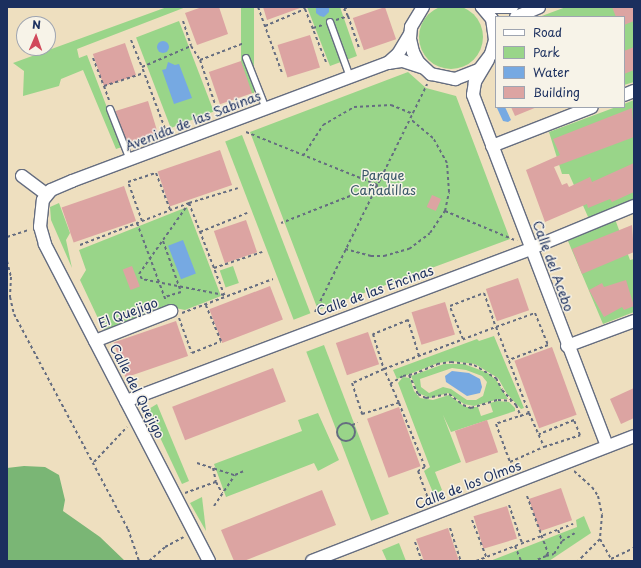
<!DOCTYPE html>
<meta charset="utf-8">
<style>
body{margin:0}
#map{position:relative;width:641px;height:568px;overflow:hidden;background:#eedfbf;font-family:"Playpen Sans",sans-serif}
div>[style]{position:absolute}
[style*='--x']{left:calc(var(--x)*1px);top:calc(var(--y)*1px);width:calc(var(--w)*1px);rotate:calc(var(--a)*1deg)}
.green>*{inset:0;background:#99d589;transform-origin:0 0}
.round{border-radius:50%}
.forest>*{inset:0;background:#7ab675}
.water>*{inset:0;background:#76a9e2;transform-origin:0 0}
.building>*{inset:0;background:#dca4a2;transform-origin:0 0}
.path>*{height:2px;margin-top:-1px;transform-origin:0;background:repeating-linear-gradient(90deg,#656d80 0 3px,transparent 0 6px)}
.path>.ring{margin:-1px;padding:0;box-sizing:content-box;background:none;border:2px solid #656d80;border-radius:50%}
.roads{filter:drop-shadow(1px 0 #656d80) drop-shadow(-1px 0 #656d80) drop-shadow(0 1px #656d80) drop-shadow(0 -1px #656d80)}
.lane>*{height:6px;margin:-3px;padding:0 3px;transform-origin:3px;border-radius:3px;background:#fff}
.street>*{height:12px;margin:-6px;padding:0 6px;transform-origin:6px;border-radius:6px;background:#fff}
span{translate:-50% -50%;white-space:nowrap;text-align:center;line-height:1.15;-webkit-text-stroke:3px #f7f3e8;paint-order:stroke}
.street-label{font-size:13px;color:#1b2f5e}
.park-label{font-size:13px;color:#3a5869}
.frame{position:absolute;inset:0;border:8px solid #1b2f5e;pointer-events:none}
.legend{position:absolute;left:495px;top:16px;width:130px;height:92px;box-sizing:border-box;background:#f7f3e8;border:1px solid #9fa5b1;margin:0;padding:5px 7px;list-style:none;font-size:12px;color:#1b2f5e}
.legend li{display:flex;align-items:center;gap:8px;height:20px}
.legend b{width:20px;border:1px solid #9fa5b1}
.north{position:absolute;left:16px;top:16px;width:40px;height:40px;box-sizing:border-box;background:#f7f3e8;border:1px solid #9fa5b1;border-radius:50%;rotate:2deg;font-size:11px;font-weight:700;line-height:16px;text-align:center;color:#1b2f5e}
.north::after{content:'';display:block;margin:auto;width:14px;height:18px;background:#d1495b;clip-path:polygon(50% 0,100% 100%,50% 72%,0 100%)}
</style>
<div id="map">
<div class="green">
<i class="round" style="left:419px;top:5px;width:64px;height:64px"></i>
<i style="clip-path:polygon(167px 7px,186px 7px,77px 49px,79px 58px,87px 55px,122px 147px,116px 149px,83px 70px,61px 79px,59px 86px,23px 96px,24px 71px,13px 63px)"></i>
<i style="left:241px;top:7px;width:13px;height:86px"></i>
<i style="clip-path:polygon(307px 7px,340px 7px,357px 56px,330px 66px)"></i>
<i style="clip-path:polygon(566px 7px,634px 7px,634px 82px,624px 85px,624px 17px,539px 17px)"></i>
<i style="left:179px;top:21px;width:97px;height:46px;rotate:69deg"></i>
<i style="clip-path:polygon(408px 72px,426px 88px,456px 96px,510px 239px,318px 310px,250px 132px)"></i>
<i style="clip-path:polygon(634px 100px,634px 201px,589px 219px,569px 174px,562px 174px,549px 132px,616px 107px,624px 107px,624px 104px)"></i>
<i style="left:242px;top:135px;width:191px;height:18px;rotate:69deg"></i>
<i style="clip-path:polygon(59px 203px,70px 233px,66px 240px,72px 268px,51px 220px,50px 207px)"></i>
<i style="clip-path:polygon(187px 207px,221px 296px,185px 310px,170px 307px,104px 331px,80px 280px,86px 270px,79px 250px)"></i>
<i style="clip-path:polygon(615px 219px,630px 260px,634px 259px,634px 312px,603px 324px,568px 241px)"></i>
<i style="left:233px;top:266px;width:18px;height:14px;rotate:71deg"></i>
<i style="clip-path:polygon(494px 336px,524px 408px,521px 409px,507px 394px,498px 378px,475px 364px,451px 361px,438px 363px,397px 379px,393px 370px,477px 339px,479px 341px)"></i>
<i style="left:324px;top:345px;width:181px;height:19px;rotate:69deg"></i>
<i style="clip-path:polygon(evenodd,444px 364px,464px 364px,488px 373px,496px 380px,508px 399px,499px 399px,474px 406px,464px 404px,448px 393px,430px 398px,418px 393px,411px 376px,444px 364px,452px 368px,466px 370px,482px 376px,487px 382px,483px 396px,476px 400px,467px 400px,451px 389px,443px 387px,429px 393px,421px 387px,420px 379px,452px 368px)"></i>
<i style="clip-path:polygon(403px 377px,410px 378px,414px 391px,420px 398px,433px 400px,449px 395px,465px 407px,478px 407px,481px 416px,493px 412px,490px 403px,497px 401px,509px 402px,515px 408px,515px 411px,451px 432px,443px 415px,461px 462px,435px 472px,442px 490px,434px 495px,424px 471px,430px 467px,398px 383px)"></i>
<i style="clip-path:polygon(157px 404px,189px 481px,182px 484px,147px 410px)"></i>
<i style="clip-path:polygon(318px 413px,339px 460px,318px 471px,314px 463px,226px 497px,214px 464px,302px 431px,298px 420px)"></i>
<i style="clip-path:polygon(202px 497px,206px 531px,190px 503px)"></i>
<i style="clip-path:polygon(584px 516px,591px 533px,549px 561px,490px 561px,577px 527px,576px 520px)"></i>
<i style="clip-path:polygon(399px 543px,406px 561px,387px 561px,382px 550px)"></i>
</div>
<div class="forest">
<i style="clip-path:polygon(24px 466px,45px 467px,59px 475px,65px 500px,63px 511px,100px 537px,125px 561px,7px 561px,7px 468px)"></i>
</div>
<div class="water">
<i style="clip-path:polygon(316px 7px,329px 7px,329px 12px,324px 17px,320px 16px,316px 13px)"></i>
<i class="round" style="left:157px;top:41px;width:12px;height:12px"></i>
<i style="clip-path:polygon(168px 62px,175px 65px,179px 64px,192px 98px,174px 104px,162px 70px,166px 69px)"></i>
<i style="clip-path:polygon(505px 107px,511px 120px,508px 122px,503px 121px,497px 108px)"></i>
<i style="left:183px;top:240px;width:36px;height:16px;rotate:69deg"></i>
<i style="clip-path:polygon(452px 371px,469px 373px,480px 379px,482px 387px,480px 393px,467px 396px,446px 382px,445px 376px)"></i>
</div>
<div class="building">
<i style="clip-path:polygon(202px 7px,219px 7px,228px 34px,197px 45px,185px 13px)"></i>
<i style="clip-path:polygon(263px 7px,300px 7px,300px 8px,267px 20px)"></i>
<i style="left:385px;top:7px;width:34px;height:34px;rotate:71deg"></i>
<i style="clip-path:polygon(612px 7px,634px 7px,634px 21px,624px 25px,624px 17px,616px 17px)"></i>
<i style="left:310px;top:35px;width:34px;height:34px;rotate:73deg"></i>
<i style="left:125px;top:43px;width:34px;height:34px;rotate:71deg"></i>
<i style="clip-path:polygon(634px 47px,634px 70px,624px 74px,624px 51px)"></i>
<i style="left:241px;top:61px;width:34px;height:34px;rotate:71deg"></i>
<i style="left:148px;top:101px;width:34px;height:34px;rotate:73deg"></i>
<i style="clip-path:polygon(511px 107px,537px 107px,515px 116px)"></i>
<i style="clip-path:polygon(632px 108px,634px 137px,554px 167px,562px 185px,567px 183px,569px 187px,590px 177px,592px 182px,634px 163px,634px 192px,612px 202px,610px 199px,588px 208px,587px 204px,545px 222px,526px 170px,560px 155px,553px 139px)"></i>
<i style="left:220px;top:150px;width:37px;height:66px;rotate:71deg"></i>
<i style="left:124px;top:186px;width:37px;height:66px;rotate:71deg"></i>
<i style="left:432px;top:195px;width:10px;height:13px;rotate:24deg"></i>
<i style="left:246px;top:220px;width:34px;height:34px;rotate:71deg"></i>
<i style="clip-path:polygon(632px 225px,634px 252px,582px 274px,572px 249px)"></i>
<i style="left:132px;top:266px;width:22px;height:10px;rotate:69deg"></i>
<i style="left:518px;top:278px;width:34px;height:34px;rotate:71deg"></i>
<i style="clip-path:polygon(626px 280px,634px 306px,624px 310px,622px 307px,604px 317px,589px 290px,602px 283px,604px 287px)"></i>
<i style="left:270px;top:286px;width:36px;height:65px;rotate:69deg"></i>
<i style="left:445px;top:302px;width:34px;height:35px;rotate:73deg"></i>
<i style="left:176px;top:321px;width:37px;height:66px;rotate:71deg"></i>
<i style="left:368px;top:332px;width:34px;height:34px;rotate:71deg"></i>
<i style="left:552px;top:347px;width:72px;height:40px;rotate:70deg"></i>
<i style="left:273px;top:368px;width:36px;height:108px;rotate:69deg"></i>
<i style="clip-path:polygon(634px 388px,634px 418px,621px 424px,610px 399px)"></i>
<i style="left:399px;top:407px;width:63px;height:34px;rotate:70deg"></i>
<i style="left:487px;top:420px;width:34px;height:34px;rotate:71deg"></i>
<i style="left:561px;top:488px;width:34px;height:34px;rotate:71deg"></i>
<i style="clip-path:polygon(322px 490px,336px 525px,244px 561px,234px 561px,221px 530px)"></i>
<i style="left:507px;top:506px;width:34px;height:35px;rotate:73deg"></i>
<i style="clip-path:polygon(448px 528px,459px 561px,424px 561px,416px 539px)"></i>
</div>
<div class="path">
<i style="--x:258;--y:7;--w:70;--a:70"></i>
<i style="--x:305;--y:9;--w:57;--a:68.4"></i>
<i style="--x:348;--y:16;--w:8;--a:-120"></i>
<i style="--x:344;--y:9;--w:4;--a:-27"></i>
<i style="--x:336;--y:20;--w:13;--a:-18"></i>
<i style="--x:348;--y:16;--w:34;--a:71"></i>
<i style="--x:183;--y:21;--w:26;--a:72"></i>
<i style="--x:265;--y:26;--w:43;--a:-23"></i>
<i style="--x:305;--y:9;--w:2;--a:-117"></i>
<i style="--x:313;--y:28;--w:10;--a:-17"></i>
<i style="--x:131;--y:40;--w:29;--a:68"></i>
<i style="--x:93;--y:58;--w:30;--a:69"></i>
<i style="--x:200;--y:60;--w:46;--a:71.2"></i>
<i style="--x:109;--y:100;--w:15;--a:-110"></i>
<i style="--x:104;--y:86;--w:42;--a:-18"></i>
<i style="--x:246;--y:132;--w:142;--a:21.9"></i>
<i style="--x:378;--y:185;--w:104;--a:158.6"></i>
<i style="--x:167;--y:134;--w:72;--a:-110.5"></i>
<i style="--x:142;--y:67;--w:53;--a:-23.2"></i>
<i style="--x:191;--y:46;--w:17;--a:57"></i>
<i style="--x:200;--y:60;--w:47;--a:-21.1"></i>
<i style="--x:303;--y:156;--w:37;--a:-57"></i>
<i style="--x:323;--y:125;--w:36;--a:-30"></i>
<i style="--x:354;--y:107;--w:37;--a:-3"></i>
<i style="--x:391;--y:105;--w:24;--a:22"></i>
<i style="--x:445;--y:211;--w:78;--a:22.6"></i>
<i style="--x:142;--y:221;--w:41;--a:-109.7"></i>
<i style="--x:128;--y:182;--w:29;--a:-18"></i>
<i style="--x:156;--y:173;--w:40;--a:69"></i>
<i style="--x:137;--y:223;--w:83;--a:69.6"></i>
<i style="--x:200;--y:232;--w:51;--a:-22"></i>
<i style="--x:7;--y:237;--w:23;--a:-18"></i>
<i style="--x:163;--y:241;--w:54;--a:70.6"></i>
<i style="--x:181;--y:292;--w:17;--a:163"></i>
<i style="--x:80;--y:245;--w:117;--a:-21.1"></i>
<i style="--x:189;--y:203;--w:101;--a:69"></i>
<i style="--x:345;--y:249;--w:27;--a:15"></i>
<i style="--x:371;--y:256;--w:13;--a:0"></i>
<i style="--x:384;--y:256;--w:26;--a:-16"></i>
<i style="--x:409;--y:249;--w:26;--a:-37"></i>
<i style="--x:430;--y:233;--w:27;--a:-56"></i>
<i style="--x:445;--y:211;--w:19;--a:-78"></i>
<i style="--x:449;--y:192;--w:29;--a:-94"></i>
<i style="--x:447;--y:163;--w:29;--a:-119"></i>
<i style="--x:433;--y:138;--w:30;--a:-140"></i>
<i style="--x:7;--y:261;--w:16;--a:76"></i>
<i style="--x:11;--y:277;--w:20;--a:93"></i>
<i style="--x:10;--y:297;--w:17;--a:77"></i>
<i style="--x:14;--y:314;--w:243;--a:62.1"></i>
<i style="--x:128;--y:529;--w:34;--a:71"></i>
<i style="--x:214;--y:268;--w:51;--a:-18.4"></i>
<i style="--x:224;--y:295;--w:84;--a:-169"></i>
<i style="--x:142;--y:279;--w:6;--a:-121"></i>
<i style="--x:139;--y:274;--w:87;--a:-54.8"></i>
<i style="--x:189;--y:203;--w:51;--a:-17"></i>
<i style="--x:315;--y:312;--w:254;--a:-63.8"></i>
<i style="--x:182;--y:313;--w:97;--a:-20.5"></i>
<i style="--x:179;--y:318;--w:37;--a:70"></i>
<i style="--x:192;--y:353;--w:31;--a:-22"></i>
<i style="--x:221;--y:341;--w:39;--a:-113"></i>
<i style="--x:463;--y:339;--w:35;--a:-112"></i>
<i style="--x:450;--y:306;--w:36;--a:-21"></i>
<i style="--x:484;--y:293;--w:36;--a:71"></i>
<i style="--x:496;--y:327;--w:41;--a:-19.7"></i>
<i style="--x:535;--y:313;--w:35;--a:68"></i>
<i style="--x:548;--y:345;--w:42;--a:159"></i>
<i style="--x:419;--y:356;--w:38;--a:-107"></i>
<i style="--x:408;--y:320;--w:38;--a:158"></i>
<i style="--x:373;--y:334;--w:37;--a:73"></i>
<i style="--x:384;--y:369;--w:35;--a:156"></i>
<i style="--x:352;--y:383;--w:33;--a:72"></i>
<i style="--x:362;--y:414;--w:39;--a:-17"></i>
<i style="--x:399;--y:403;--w:37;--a:-114"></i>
<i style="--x:384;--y:369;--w:120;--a:-20.6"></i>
<i style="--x:496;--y:327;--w:92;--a:69"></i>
<i style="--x:529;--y:413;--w:37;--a:66"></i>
<i style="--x:544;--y:447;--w:38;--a:-18"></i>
<i style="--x:580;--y:435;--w:16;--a:-112"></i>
<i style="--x:574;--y:420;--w:38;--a:158"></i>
<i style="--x:409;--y:375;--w:21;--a:65"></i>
<i style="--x:418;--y:394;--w:9;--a:27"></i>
<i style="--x:426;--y:398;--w:23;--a:-10"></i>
<i style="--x:449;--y:394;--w:18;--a:38"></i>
<i style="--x:463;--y:405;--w:9;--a:21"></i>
<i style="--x:471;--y:408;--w:28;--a:-17"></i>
<i style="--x:498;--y:400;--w:13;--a:4"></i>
<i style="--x:390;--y:384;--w:15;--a:-32"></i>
<i style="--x:403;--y:376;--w:11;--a:-10"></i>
<i style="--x:414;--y:374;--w:25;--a:-23"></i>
<i style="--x:437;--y:364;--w:14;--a:-8"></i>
<i style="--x:451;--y:362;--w:23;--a:7"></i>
<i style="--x:474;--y:365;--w:26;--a:31"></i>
<i style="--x:496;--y:378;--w:13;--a:63"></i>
<i style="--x:502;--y:390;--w:21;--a:47"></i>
<i style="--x:516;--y:405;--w:13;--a:67"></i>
<i style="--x:399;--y:403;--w:69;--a:67.9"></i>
<i style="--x:425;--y:467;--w:8;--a:150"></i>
<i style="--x:418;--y:471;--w:35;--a:70"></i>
<i style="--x:529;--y:413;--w:35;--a:162"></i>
<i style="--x:496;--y:424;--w:40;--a:69.8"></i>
<i style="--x:510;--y:462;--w:37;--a:-24"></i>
<i class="ring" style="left:337px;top:423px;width:16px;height:16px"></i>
<i style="--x:352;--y:425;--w:6;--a:-18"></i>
<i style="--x:94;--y:462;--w:48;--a:-46.7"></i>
<i style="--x:197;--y:463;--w:40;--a:18"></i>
<i style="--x:235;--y:475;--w:10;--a:-24"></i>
<i style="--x:213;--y:468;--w:14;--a:78"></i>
<i style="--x:216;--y:482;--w:13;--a:61"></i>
<i style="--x:574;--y:471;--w:24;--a:42"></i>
<i style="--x:592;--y:487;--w:11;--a:56"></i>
<i style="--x:598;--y:496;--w:19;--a:78"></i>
<i style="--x:602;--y:515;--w:24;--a:95"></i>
<i style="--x:600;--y:539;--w:31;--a:135"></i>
<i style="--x:185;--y:493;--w:33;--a:-20"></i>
<i style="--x:527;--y:496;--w:61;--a:69.8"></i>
<i style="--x:548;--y:553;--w:4;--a:124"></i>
<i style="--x:546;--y:556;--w:13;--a:157"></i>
<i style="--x:509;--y:505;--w:40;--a:71.1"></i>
<i style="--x:214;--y:506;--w:37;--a:-56"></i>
<i style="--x:472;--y:520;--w:40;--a:69"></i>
<i style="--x:450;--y:528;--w:35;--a:72"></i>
<i style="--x:558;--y:530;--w:12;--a:70"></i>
<i style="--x:600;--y:539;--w:23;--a:61"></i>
<i style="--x:611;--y:559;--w:25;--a:-26"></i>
<i style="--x:415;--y:542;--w:20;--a:70"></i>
<i style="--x:515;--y:546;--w:16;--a:68"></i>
<i style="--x:546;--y:556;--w:8;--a:-14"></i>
<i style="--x:554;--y:554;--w:15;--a:-58"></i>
<i style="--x:562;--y:541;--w:15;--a:-32"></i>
<i style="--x:149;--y:561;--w:21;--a:-41"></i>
<i style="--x:165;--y:547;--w:21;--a:-28"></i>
<i style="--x:476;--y:561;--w:104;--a:-20.9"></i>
</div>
<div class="roads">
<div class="lane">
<i style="--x:330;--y:22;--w:59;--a:70"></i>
<i style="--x:246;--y:58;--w:55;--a:68.6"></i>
<i style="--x:110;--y:109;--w:55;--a:68.6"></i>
</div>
<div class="street">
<i style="--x:423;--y:7;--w:23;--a:121"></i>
<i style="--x:411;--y:27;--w:12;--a:95"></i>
<i style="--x:410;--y:39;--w:13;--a:77"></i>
<i style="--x:413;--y:52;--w:11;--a:63"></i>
<i style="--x:418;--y:62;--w:18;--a:43"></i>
<i style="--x:431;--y:74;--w:25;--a:12"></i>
<i style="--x:455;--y:79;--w:26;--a:-21"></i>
<i style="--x:479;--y:70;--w:20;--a:-53"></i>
<i style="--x:491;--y:54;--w:15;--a:-74"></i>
<i style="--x:495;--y:40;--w:21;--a:-98"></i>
<i style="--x:492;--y:19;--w:16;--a:-130"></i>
<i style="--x:484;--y:7;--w:28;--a:0"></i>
<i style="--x:516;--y:17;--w:25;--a:-23"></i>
<i style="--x:488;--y:60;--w:26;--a:121"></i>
<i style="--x:475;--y:82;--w:13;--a:99"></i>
<i style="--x:473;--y:95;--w:376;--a:69.1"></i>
<i style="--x:388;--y:63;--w:13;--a:-42"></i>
<i style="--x:398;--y:54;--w:23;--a:-59"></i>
<i style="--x:624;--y:95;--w:11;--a:-22"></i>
<i style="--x:492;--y:146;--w:107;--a:-21.3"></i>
<i style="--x:22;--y:176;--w:30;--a:37"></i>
<i style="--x:95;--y:341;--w:82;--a:-21.5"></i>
<i style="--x:567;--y:346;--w:72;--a:-20.5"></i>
<i style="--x:126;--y:401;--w:434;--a:-20.6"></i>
<i style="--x:532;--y:248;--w:110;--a:-22.4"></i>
<i style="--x:209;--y:561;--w:357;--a:-117.4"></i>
<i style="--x:45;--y:244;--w:18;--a:-106"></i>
<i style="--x:40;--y:227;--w:27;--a:-84"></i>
<i style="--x:43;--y:200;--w:13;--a:-51"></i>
<i style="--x:51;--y:190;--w:23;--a:-23"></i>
<i style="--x:72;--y:181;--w:337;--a:-20.5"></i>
<i style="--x:388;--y:63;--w:15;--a:-8"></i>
<i style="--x:403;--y:61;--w:20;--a:18"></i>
<i style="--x:312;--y:561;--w:345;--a:-21.2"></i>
</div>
</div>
<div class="street-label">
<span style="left:193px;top:121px;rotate:-21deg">Avenida de las Sabinas</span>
<span style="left:553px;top:266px;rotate:70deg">Calle del Acebo</span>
<span style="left:375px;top:291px;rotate:-20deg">Calle de las Encinas</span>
<span style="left:128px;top:313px;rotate:-21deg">El Quejigo</span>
<span style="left:137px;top:391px;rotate:63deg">Calle del Quejigo</span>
<span style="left:468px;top:485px;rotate:-21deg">Calle de los Olmos</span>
</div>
<div class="park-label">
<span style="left:383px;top:183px">Parque<br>Cañadillas</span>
</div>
<div class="frame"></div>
<ul class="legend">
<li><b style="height:5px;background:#fff"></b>Road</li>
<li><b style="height:11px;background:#99d589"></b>Park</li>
<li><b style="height:11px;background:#76a9e2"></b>Water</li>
<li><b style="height:11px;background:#dca4a2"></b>Building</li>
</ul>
<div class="north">N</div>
</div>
